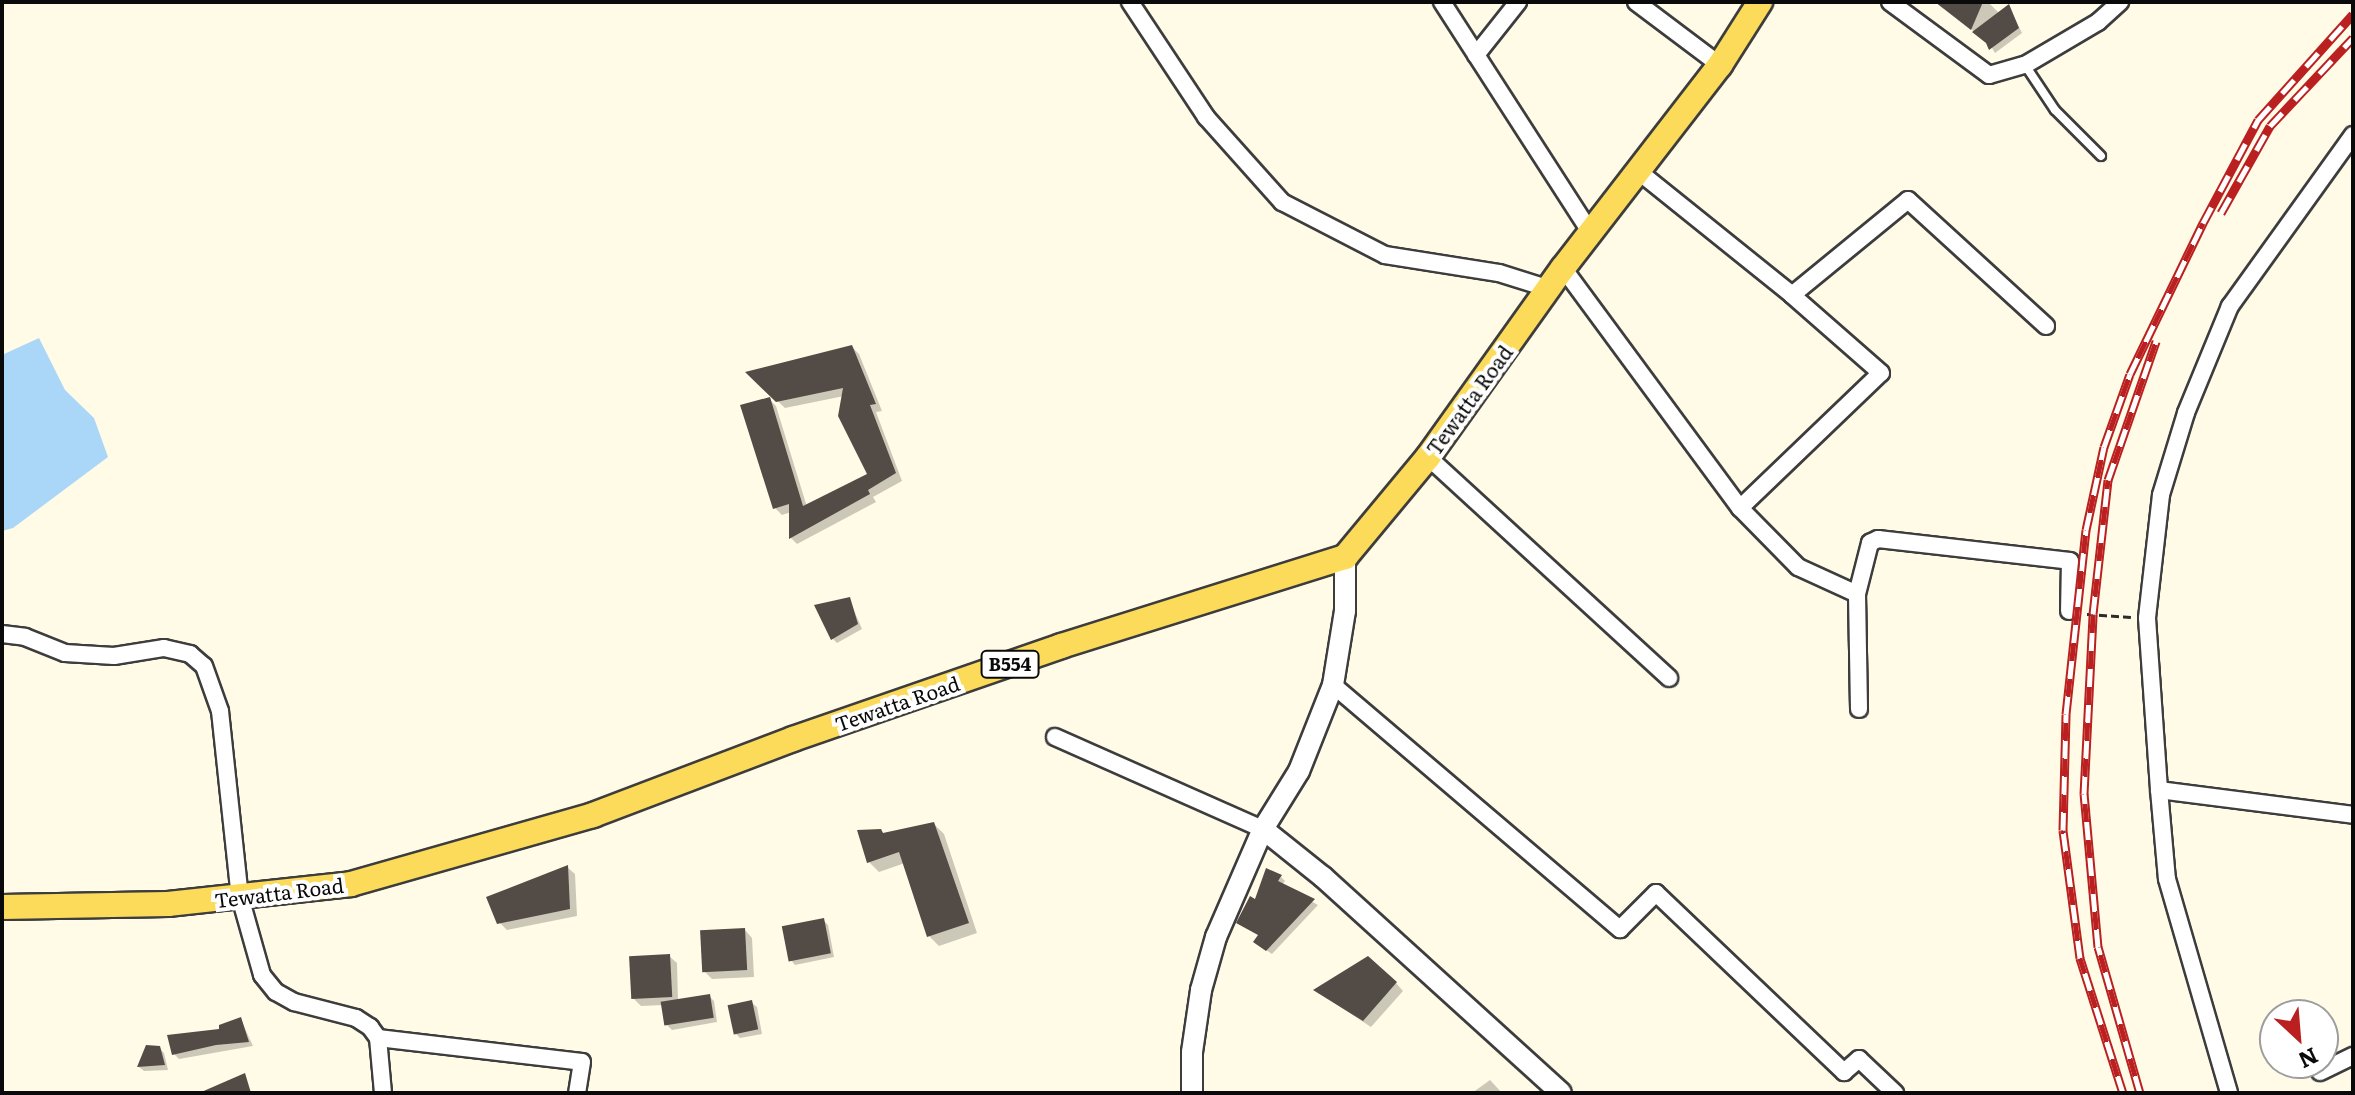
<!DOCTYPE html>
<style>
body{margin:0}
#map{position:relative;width:2355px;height:1095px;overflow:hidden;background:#fffbe7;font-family:Literata,serif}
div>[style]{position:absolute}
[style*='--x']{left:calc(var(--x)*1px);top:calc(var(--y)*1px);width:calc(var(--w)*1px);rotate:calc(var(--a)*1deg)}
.water>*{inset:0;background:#aad7f7}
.shadow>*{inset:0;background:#0003}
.building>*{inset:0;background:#524b46;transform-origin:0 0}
.path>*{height:3px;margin-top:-1.5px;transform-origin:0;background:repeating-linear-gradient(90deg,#2c2c2c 0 8px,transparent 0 12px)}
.roads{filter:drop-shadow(2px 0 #3d3d3d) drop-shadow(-2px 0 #3d3d3d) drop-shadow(0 2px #3d3d3d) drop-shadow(0 -2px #3d3d3d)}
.service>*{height:8px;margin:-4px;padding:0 4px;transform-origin:4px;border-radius:4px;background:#fff}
.minor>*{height:16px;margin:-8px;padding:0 8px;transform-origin:8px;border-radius:8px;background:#fff}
.tertiary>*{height:20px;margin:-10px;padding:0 10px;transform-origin:10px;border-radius:10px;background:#fff}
.primary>*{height:24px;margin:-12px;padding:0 12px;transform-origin:12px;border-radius:12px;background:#fcdb5a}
.rail>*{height:9px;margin-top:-4.5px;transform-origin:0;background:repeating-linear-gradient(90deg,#fff 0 18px,#bb2021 0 36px);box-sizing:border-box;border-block:2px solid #bb2021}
span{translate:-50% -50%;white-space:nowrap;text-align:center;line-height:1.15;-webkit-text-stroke:8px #fff;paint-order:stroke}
.shield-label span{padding:2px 6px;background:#fff;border:2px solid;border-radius:6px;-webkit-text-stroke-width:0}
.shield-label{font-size:18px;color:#0a0a0a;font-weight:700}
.street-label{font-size:20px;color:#0a0a0a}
.frame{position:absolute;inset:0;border:4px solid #0a0a0a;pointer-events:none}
.north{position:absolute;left:2259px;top:999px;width:80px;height:80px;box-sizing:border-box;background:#fff;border:2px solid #9d9d9d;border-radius:50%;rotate:154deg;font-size:22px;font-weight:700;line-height:32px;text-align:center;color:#0a0a0a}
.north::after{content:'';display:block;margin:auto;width:28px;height:36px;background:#bb2021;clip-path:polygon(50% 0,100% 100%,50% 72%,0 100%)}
</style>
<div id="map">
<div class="water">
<i style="clip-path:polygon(39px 338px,65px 390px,94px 418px,108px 457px,13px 528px,2px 531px,2px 355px)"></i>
</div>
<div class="shadow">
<i style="clip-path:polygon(1953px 2px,1988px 2px,2000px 14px,2009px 7px,2022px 33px,1995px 53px,1989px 43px,1949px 12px)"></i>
<i style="clip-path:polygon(852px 347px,859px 354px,882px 411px,876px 412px,902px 481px,873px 497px,876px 502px,797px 544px,791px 538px,791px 512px,782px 515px,775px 508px,769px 399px,776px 406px,807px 507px,870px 475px,844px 396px,785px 408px,748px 373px)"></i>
<i style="clip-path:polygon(849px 599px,862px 629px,837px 643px,832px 638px)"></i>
<i style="clip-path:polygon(934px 824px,944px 834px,977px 933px,939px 946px,929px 936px,905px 863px,879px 872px,869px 862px,884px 834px)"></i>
<i style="clip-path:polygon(567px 867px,575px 874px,577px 916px,507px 930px,499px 922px)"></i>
<i style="clip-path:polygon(1281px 877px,1285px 881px,1282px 885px,1318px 905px,1272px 954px,1260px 946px,1260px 936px,1239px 923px)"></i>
<i style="clip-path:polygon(823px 920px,828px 925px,834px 957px,795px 965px,791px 960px)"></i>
<i style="clip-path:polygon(745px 930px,752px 938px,754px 977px,712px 979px,704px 971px)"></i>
<i style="clip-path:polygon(669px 956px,677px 963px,678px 1001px,709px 996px,714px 1001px,717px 1022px,672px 1030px,667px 1025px,664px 1005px,641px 1006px,633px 998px)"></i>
<i style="clip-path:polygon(1396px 983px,1403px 991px,1371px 1027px,1316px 991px)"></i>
<i style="clip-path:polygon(752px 1003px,757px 1007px,762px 1034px,740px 1038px,735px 1033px)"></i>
<i style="clip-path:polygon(241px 1020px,253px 1046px,179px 1059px,174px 1054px)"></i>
<i style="clip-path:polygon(147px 1047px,159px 1048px,164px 1053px,168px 1070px,144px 1071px,139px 1067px)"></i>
<i style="clip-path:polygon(1490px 1080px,1502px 1093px,1472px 1093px)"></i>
</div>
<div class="building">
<i style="clip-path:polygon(1935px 2px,1983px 2px,1971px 30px)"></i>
<i style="clip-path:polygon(2009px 4px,2019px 28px,1989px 50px,1986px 43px,1972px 32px)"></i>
<i style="clip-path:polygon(852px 345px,876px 404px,870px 405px,896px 473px,868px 490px,870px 494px,789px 539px,789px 504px,773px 509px,740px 405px,770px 397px,803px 506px,867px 474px,838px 416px,843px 388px,776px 402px,745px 372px)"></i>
<i style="clip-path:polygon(850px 597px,858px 624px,831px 640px,814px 605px)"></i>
<i style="clip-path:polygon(934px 822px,969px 923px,927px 937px,899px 852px,867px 863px,857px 830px,881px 829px,883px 833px)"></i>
<i style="clip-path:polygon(568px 865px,570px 909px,497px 924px,486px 897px)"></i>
<i style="clip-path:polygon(1266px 868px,1282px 875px,1278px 881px,1315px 899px,1266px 951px,1253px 942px,1258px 935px,1236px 923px,1250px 896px,1255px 899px)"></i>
<i style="left:824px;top:918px;width:36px;height:43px;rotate:79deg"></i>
<i style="left:745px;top:928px;width:42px;height:45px;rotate:87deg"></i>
<i style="left:670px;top:954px;width:43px;height:41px;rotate:87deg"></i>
<i style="clip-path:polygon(1368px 956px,1397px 982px,1363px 1021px,1313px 990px)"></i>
<i style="left:710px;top:994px;width:24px;height:50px;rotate:81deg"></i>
<i style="left:752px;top:1000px;width:30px;height:25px;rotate:78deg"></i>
<i style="clip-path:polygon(241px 1017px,249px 1042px,216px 1045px,172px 1055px,167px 1035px,219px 1029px,219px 1025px)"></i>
<i style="clip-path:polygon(146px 1045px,160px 1046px,165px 1065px,137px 1067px)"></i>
<i style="clip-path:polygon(245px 1073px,251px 1093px,199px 1093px)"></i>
</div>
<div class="path">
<i style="--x:2087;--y:614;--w:44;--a:3.9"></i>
</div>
<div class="roads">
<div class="service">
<i style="--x:2025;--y:65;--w:54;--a:56.3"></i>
<i style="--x:2055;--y:110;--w:65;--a:45"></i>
</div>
<div class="minor">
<i style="--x:1130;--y:2;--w:138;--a:56.5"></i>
<i style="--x:1206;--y:117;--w:114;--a:48.2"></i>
<i style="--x:1282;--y:202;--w:116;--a:27.2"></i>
<i style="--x:1385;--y:255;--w:115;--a:9"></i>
<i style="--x:1499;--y:273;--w:53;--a:17.4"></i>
<i style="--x:1442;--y:2;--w:274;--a:57.2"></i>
<i style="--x:1636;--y:2;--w:105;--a:36.9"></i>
<i style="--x:1890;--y:2;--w:123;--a:36.4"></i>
<i style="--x:1989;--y:75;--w:37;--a:-16"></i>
<i style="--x:2025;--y:65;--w:85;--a:-30.5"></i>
<i style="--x:2098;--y:22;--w:30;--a:-42"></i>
<i style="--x:1476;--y:55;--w:68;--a:-51.6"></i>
<i style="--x:2353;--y:135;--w:211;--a:125.7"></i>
<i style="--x:2230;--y:306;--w:116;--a:112.4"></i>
<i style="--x:2186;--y:413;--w:86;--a:107"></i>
<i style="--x:2161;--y:495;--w:124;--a:96.5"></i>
<i style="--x:2147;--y:618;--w:172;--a:86"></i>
<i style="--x:2159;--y:790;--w:196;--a:7.3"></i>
<i style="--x:1638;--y:171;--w:198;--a:38.8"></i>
<i style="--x:1792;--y:295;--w:150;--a:-39.3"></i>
<i style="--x:1908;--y:200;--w:187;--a:42.4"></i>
<i style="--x:1563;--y:268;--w:298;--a:53.6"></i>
<i style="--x:1740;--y:508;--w:83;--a:45.5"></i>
<i style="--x:1798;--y:567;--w:65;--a:24.6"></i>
<i style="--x:1857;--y:594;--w:53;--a:-75.7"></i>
<i style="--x:1870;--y:543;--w:9;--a:-27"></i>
<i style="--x:1878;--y:539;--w:193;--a:6.5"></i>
<i style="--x:2070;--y:561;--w:50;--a:91.1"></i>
<i style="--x:1428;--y:457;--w:327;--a:42.5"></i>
<i style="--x:1740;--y:508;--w:195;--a:-43.8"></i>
<i style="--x:1881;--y:373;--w:118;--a:-138.8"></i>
<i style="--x:1857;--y:594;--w:115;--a:89"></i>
<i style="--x:2;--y:634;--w:23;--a:7"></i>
<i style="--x:25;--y:637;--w:43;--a:21.8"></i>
<i style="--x:65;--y:653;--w:49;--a:3.5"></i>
<i style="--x:114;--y:656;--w:51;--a:-9.1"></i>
<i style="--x:164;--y:648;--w:27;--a:13"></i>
<i style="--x:190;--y:654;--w:18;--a:41"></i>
<i style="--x:204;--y:666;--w:48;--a:70.4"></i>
<i style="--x:220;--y:711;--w:187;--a:83.9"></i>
<i style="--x:240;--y:897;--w:81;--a:74.2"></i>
<i style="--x:262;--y:975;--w:22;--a:51"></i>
<i style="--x:276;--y:992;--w:21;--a:29"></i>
<i style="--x:294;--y:1002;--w:64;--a:14.5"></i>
<i style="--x:356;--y:1018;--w:17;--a:33"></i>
<i style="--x:370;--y:1027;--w:14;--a:54"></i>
<i style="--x:378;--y:1038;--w:205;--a:6.7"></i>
<i style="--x:582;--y:1062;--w:31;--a:99"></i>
<i style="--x:1333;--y:685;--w:377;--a:40.4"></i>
<i style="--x:1620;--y:929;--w:51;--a:-45"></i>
<i style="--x:1656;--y:893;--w:260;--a:43.6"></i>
<i style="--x:1844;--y:1072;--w:20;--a:-41"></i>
<i style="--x:1859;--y:1059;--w:50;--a:43.4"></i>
<i style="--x:1055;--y:737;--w:227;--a:23.9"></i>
<i style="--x:2159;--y:790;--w:89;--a:84.9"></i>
<i style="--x:2167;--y:879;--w:223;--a:73.8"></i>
<i style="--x:378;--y:1038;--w:55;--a:84.8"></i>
<i style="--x:2320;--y:1072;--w:37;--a:-26"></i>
</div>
<div class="tertiary">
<i style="--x:1263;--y:829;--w:77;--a:38.7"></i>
<i style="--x:1323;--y:877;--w:321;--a:42.2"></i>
<i style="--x:1192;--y:1093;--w:41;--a:-90"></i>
<i style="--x:1192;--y:1052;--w:63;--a:-81.7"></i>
<i style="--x:1201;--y:990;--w:55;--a:-74.2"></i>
<i style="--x:1216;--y:937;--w:118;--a:-66.5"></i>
<i style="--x:1263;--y:829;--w:68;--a:-58.2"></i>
<i style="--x:1299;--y:771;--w:92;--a:-68.4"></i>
<i style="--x:1333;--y:685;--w:75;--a:-80.8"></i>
<i style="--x:1345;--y:611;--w:54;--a:-90"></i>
</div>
<div class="primary">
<i style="--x:2;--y:907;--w:166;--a:-1"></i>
<i style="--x:168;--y:904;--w:184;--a:-6.2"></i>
<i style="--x:351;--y:884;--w:252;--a:-15.9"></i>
<i style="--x:593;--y:815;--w:214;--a:-20.8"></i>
<i style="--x:793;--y:739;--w:284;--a:-19.1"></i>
<i style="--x:1061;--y:646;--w:298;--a:-17.4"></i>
<i style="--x:1345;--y:557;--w:130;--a:-50.3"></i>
<i style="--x:1428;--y:457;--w:232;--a:-54.5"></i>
<i style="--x:1563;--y:268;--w:257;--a:-52.3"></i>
<i style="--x:1720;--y:65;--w:75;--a:-57.6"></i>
</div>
</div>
<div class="rail">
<i style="--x:2221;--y:213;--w:100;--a:-60.6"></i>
<i style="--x:2270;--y:126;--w:121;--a:-46.7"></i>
<i style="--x:2123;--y:1093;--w:142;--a:-107.7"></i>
<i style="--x:2080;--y:958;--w:129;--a:-97.6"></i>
<i style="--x:2063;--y:830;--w:116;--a:-88.5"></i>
<i style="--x:2066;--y:714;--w:185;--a:-83.8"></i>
<i style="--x:2086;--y:530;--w:85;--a:-77.8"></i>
<i style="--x:2104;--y:447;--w:77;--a:-70.4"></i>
<i style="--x:2130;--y:374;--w:168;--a:-64.2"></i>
<i style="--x:2203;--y:223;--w:117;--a:-61.9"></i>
<i style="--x:2258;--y:120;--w:142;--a:-48.1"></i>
<i style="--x:2140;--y:1093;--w:152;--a:-106"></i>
<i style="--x:2098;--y:947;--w:154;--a:-95.2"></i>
<i style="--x:2084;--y:794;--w:180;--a:-87.1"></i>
<i style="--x:2093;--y:614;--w:135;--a:-83.6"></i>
<i style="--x:2108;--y:480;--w:147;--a:-70.9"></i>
</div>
<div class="shield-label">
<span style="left:1010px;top:664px">B554</span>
</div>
<div class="street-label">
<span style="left:1469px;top:400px;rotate:-54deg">Tewatta Road</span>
<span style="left:897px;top:703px;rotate:-19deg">Tewatta Road</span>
<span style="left:279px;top:892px;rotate:-7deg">Tewatta Road</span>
</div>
<div class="frame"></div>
<div class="north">N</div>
</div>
